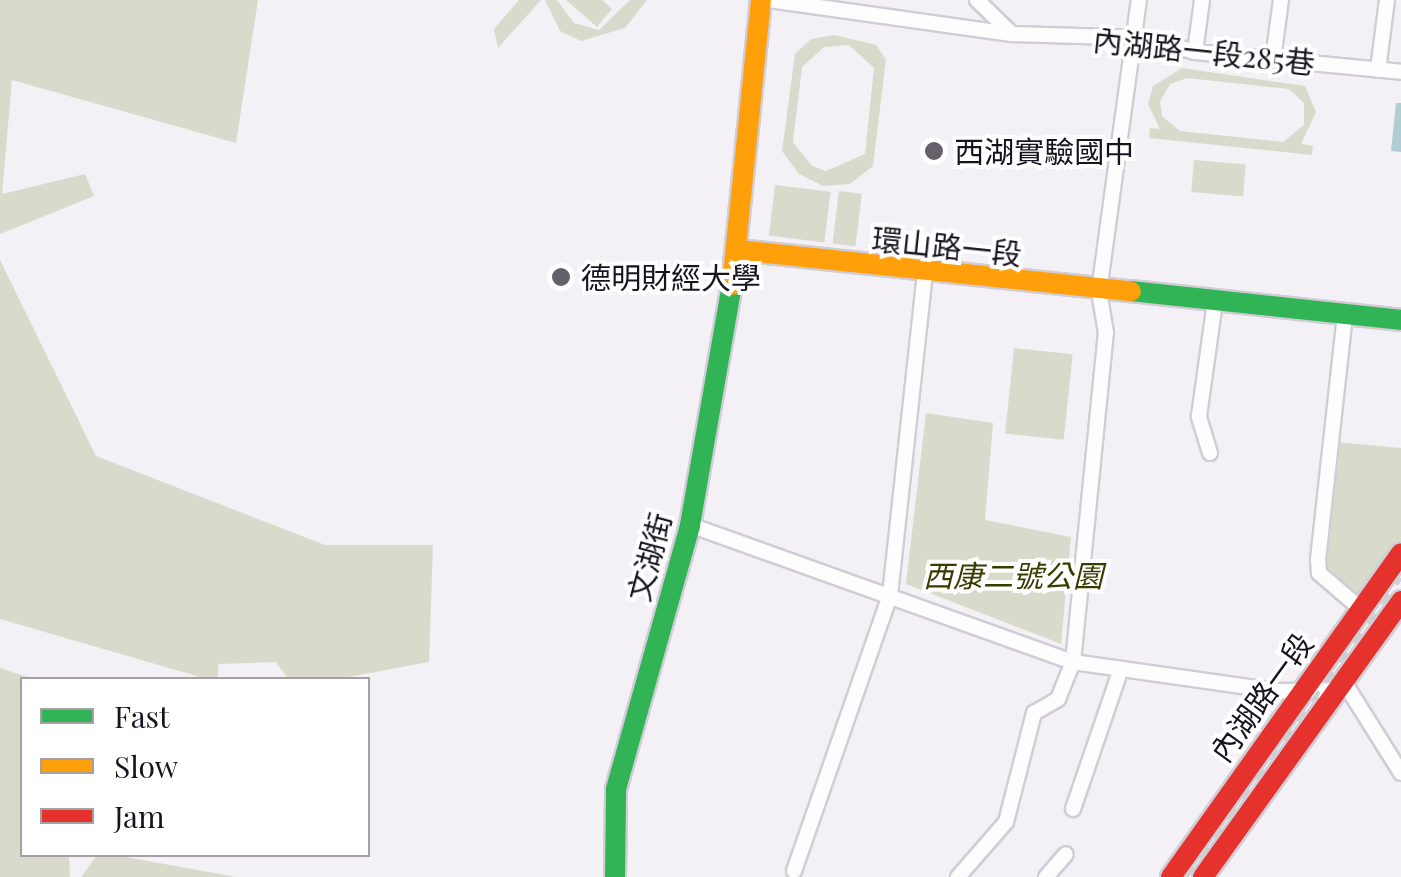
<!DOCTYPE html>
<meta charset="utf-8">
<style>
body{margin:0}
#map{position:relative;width:1401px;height:877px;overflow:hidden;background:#f3f0f6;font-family:"Playfair Display","Noto Sans TC",serif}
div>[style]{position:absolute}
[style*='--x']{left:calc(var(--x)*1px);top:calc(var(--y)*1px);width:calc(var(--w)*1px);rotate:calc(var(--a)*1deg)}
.green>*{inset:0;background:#dadacc;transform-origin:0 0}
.water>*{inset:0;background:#b0ccd5}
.roads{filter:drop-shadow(2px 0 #d1cdd6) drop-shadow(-2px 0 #d1cdd6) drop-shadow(0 2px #d1cdd6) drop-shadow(0 -2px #d1cdd6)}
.street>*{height:14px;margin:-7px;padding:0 7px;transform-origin:7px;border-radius:7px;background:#fdfdfe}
.fast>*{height:20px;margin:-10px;padding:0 10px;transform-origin:10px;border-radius:10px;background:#30b455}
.slow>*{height:20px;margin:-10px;padding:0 10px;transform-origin:10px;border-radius:10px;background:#ff9f0a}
.jam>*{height:20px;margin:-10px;padding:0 10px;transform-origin:10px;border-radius:10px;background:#e5322d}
.rail>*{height:4px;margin-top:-2px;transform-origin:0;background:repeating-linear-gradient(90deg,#cfced1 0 12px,transparent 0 24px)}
.dots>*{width:28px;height:28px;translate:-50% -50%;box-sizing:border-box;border:5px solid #fff;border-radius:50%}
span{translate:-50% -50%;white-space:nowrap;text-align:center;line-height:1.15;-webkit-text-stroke:8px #fff;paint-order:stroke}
.street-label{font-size:30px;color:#18131e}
.poi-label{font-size:30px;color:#18131e}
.left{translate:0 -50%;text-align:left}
.park-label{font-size:30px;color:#393b00;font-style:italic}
.legend{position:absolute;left:20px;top:677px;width:350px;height:180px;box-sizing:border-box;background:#fff;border:2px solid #a3a1a5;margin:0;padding:12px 18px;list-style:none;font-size:30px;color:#18131e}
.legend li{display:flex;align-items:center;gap:20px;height:50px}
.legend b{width:50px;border:2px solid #a3a1a5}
</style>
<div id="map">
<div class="green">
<i style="clip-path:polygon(0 0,258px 0,236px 143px,12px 80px,2px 194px,85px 174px,94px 196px,0 234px)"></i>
<i style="clip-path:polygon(519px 0,541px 0,498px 48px,494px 29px)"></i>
<i style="clip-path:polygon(545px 0,557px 0,574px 23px,599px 30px,630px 0,647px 0,625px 28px,581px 41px,560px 31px)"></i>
<i style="clip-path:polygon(566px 0,602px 0,612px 9px,597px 27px)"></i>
<i style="clip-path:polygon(evenodd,834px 35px,876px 45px,886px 59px,873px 166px,850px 184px,823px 186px,799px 174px,782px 151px,795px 54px,811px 39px,834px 35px,849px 45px,874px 68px,865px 154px,826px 171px,812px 166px,793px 142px,802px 67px,824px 47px,849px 45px)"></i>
<i style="clip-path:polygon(evenodd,1182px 68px,1305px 86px,1316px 112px,1301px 144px,1313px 146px,1312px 155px,1149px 138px,1150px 128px,1160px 129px,1148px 104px,1153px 86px,1182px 68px,1187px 78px,1289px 89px,1304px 103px,1304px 125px,1283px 142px,1180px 131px,1162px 116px,1160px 102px,1170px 84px,1187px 78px)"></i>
<i style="left:1194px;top:160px;width:52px;height:32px;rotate:5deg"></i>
<i style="left:775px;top:185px;width:56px;height:51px;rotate:7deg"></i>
<i style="left:839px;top:191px;width:23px;height:53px;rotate:7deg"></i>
<i style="clip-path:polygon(0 260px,96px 456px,325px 545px,433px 545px,429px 662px,332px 680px,288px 679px,276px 662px,218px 664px,218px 679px,207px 679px,0 619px)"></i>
<i style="left:1014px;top:348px;width:59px;height:86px;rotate:6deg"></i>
<i style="clip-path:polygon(926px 413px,993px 423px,985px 520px,1071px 537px,1061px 644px,906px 584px)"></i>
<i style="clip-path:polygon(1336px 442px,1401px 448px,1401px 544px,1356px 609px,1320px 579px)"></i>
<i style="clip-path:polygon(0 668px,34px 679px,22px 680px,22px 854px,69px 855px,70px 877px,0 877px)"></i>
<i style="clip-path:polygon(98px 854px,115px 855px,236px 877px,81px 877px)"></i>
</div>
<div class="water">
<i style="clip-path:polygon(1396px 103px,1401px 103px,1401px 152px,1391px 151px)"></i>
</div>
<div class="roads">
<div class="street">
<i style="--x:769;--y:0;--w:245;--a:8"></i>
<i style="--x:1012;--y:34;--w:135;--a:1.7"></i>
<i style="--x:1147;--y:38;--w:50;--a:16.3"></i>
<i style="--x:1195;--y:52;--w:207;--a:5.5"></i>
<i style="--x:977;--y:0;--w:49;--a:44.2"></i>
<i style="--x:1195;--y:52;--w:52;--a:-82.3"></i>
<i style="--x:1273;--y:59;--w:60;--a:-82.3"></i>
<i style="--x:1378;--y:70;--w:71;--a:-82.7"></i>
<i style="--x:1345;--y:315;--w:245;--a:96.3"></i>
<i style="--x:1318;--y:559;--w:14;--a:86"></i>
<i style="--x:1319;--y:573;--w:57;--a:40.7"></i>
<i style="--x:1210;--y:453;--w:39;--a:-107"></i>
<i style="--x:1199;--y:416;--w:115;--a:-82"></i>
<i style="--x:690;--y:525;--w:407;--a:19.7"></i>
<i style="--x:1073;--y:662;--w:206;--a:8.1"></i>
<i style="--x:1277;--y:691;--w:72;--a:-0.8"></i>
<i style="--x:1349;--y:690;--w:98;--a:57.9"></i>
<i style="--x:1073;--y:809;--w:148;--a:-71.1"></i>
<i style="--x:794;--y:871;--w:292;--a:-70.8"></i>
<i style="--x:890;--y:595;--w:323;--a:-83.8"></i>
<i style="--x:958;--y:877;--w:73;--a:-48.9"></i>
<i style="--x:1006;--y:822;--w:113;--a:-75.6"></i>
<i style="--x:1034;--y:713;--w:28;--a:-30"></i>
<i style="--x:1058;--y:699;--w:40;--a:-68"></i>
<i style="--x:1073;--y:662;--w:331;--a:-84.3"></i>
<i style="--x:1106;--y:333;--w:43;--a:-99.5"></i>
<i style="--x:1099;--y:291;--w:294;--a:-82.2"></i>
<i style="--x:1046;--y:877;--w:30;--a:-49"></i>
</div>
<div class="fast">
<i style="--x:1131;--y:291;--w:272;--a:6.1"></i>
<i style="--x:615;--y:877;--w:88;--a:-89.3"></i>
<i style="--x:616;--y:789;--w:274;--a:-74.3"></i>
<i style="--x:690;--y:525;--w:244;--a:-80.1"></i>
</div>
<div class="slow">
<i style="--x:738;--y:250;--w:395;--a:6"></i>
<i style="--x:732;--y:285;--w:286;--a:-84.2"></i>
</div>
<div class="jam">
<i style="--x:1171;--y:877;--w:397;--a:-54.6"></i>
<i style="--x:1203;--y:877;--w:340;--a:-54.3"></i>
</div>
</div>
<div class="rail">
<i style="--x:1186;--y:877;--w:368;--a:-54.3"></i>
</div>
<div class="dots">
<i style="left:934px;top:151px;background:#65606a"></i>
<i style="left:561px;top:277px;background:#65606a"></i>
</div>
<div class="street-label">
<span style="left:1204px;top:51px;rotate:6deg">內湖路一段285巷</span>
<span style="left:947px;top:246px;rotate:6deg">環山路一段</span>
<span style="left:649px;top:557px;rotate:-75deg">文湖街</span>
<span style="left:1261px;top:697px;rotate:-54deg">內湖路一段</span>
</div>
<div class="poi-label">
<span class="left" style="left:954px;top:151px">西湖實驗國中</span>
<span class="left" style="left:581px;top:277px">德明財經大學</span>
</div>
<div class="park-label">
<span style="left:1013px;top:575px">西康二號公園</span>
</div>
<ul class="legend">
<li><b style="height:12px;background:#30b455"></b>Fast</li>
<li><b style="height:12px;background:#ff9f0a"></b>Slow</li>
<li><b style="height:12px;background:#e5322d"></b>Jam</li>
</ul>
</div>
